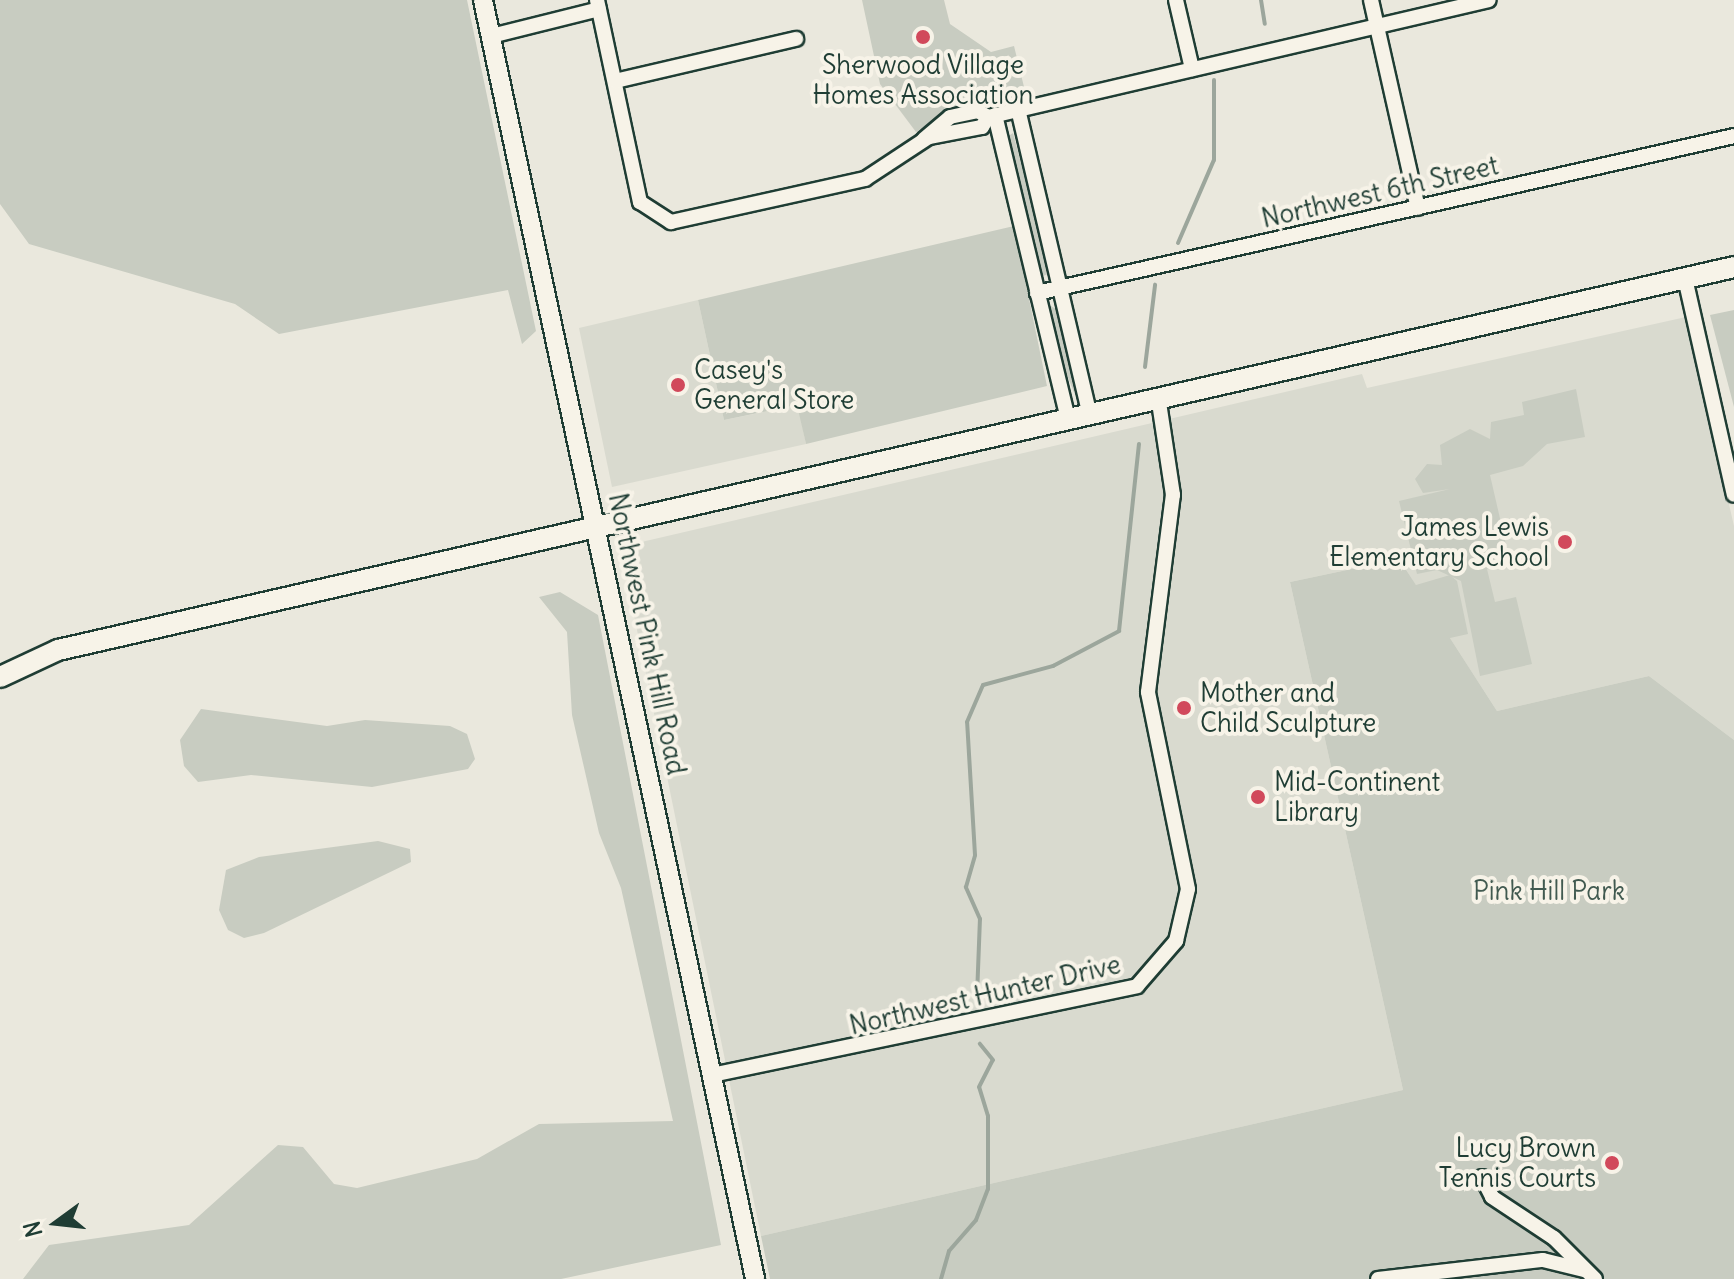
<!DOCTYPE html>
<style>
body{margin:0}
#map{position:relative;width:1734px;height:1279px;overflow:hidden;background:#eae8dd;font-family:Delius,sans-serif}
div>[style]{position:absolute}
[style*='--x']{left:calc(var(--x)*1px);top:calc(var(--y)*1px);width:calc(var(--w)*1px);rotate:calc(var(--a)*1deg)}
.built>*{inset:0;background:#d9dacf}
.green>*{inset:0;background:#c8ccc1}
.stream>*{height:4px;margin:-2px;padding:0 2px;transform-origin:2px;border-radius:2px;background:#9ca69c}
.roads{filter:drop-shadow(2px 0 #1f3d34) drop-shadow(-2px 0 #1f3d34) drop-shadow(0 2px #1f3d34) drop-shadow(0 -2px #1f3d34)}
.minor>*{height:14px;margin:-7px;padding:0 7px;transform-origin:7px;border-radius:7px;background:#f7f3e8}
.secondary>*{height:18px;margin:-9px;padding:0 9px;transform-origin:9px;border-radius:9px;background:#f7f3e8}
.primary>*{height:20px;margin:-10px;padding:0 10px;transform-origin:10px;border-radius:10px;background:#f7f3e8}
.dots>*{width:22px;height:22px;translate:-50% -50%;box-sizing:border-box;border:4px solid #f7f3e8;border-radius:50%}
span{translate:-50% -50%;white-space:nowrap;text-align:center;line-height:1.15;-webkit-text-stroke:8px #f7f3e8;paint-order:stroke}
.poi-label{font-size:26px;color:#1f3d34}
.left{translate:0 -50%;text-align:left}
.right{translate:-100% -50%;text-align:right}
.street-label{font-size:26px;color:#1f3d34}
.park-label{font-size:26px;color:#415a50}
.north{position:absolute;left:16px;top:1183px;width:80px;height:80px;-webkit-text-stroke:6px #f7f3e8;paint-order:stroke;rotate:255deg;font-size:22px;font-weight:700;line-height:32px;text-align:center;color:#1f3d34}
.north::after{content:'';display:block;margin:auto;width:28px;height:36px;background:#1f3d34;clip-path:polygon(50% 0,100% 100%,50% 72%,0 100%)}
</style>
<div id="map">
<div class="built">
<i style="clip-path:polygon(698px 300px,724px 420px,798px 405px,806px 444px,612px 487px,579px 328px)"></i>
<i style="clip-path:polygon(1686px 317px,1734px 526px,1734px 740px,1649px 676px,1497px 711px,1399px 559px,1290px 582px,1403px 1090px,761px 1236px,620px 547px,1362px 374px,1367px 388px)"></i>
</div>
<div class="green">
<i style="clip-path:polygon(0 0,467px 0,536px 331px,522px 344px,508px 290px,279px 334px,235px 304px,29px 244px,0 204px)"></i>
<i style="clip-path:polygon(862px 0,944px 0,950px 24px,991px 52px,1014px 46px,1026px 95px,943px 114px,916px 132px,880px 84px)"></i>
<i style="clip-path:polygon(1013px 133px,1050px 273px,1041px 277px,1007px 137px)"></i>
<i style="clip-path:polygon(1014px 226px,1047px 386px,806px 444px,797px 405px,724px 420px,698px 300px)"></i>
<i style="clip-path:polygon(1051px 306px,1059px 311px,1075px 395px,1055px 345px)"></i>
<i style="clip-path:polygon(1734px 310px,1734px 407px,1710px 315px)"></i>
<i style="clip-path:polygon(1576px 389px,1585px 437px,1547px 444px,1523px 466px,1490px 475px,1510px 562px,1487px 569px,1495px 602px,1516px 597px,1532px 664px,1480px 676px,1461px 581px,1437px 570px,1417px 574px,1399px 501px,1450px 489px,1423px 493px,1415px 479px,1427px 464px,1442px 465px,1440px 445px,1470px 429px,1490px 439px,1491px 422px,1524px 415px,1522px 402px)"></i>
<i style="clip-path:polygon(1399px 559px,1416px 585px,1450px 575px,1457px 581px,1468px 634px,1450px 638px,1497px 711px,1649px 676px,1734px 740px,1734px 1279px,770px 1279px,761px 1236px,1403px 1090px,1290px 582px)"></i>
<i style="clip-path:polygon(560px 592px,598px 615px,721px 1245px,561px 1279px,23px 1279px,49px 1245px,189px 1225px,278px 1145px,303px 1147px,334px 1184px,357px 1188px,477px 1159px,539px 1124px,673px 1121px,621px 888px,599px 833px,572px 715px,567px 632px,539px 597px)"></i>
<i style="clip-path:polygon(201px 709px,327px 726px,365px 720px,450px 726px,467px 734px,475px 759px,468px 769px,372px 787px,251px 775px,198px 782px,184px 766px,180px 740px)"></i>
<i style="clip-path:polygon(378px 841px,410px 849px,411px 862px,264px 933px,244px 938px,228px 930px,219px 910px,226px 870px,259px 857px)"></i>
</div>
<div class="stream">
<i style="--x:1261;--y:0;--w:24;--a:81"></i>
<i style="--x:1178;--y:243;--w:90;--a:-66.6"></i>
<i style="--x:1214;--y:160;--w:80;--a:-90"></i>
<i style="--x:1145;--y:367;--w:83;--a:-83"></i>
<i style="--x:977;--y:996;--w:77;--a:-87.8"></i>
<i style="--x:980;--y:919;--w:35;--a:-114"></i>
<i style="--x:966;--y:887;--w:33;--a:-74"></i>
<i style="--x:975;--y:855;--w:133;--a:-93.4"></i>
<i style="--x:967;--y:722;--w:40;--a:-66.6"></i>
<i style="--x:983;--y:685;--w:73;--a:-15.2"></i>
<i style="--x:1053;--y:666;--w:75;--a:-27.9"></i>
<i style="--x:1119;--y:631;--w:188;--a:-83.9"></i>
<i style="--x:941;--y:1279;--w:29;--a:-74"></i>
<i style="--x:949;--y:1251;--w:41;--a:-48.9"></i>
<i style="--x:976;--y:1220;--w:33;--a:-69"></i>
<i style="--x:988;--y:1189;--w:73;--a:-90"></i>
<i style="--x:988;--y:1116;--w:30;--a:-107"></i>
<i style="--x:979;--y:1087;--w:30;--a:-63"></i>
<i style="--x:993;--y:1060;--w:21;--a:-129"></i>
</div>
<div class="roads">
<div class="minor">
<i style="--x:597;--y:0;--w:207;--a:78"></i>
<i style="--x:640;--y:202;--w:37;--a:33"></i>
<i style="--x:671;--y:222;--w:199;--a:-12.5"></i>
<i style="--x:865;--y:179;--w:77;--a:-33.3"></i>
<i style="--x:929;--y:137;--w:54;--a:-10.7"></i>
<i style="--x:982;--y:127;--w:12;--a:-59"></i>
<i style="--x:988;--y:117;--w:514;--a:-13.14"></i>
<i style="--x:1176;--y:0;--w:71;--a:76.9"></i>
<i style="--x:1371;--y:0;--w:213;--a:77.3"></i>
<i style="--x:491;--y:36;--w:111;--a:-14"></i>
<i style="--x:615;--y:81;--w:186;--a:-13.1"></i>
<i style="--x:1018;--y:109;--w:311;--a:76.8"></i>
<i style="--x:995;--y:115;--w:309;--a:76.5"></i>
<i style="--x:924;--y:139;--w:34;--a:-40"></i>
<i style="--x:950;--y:117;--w:29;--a:-12"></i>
<i style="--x:978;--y:111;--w:12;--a:31"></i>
<i style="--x:1685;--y:278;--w:222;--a:77.3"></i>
<i style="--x:1037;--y:293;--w:714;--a:-12.69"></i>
<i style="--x:712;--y:1075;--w:434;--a:-11.8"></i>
<i style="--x:1137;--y:986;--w:60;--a:-49.1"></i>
<i style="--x:1176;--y:941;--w:53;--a:-77"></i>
<i style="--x:1188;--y:889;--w:201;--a:-101.5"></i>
<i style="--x:1148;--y:692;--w:199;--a:-82.8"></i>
<i style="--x:1173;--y:495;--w:100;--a:-98.6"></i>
<i style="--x:1482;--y:1177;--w:22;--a:63"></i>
<i style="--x:1492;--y:1197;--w:74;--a:33.5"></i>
<i style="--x:1554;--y:1238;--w:58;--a:45"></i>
<i style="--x:1378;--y:1279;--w:166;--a:-6.6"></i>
<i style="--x:1543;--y:1260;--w:42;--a:13.7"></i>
</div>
<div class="secondary">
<i style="--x:483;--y:0;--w:1308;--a:77.99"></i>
</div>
<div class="primary">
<i style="--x:0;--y:677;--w:64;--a:-25"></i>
<i style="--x:58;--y:650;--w:1719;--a:-12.87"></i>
</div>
</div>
<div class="dots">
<i style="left:923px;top:37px;background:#d1495b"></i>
<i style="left:678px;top:385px;background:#d1495b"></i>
<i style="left:1565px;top:542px;background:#d1495b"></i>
<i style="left:1184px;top:708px;background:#d1495b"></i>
<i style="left:1258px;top:797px;background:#d1495b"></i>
<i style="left:1612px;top:1163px;background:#d1495b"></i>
</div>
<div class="poi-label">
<span style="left:923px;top:80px">Sherwood Village<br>Homes Association</span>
<span class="left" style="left:694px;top:385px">Casey's<br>General Store</span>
<span class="right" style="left:1549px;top:542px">James Lewis<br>Elementary School</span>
<span class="left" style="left:1200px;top:708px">Mother and<br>Child Sculpture</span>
<span class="left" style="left:1274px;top:797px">Mid-Continent<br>Library</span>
<span class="right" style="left:1596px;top:1163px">Lucy Brown<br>Tennis Courts</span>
</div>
<div class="street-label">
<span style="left:1380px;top:192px;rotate:-13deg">Northwest 6th Street</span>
<span style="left:647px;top:634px;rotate:78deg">Northwest Pink Hill Road</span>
<span style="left:985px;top:995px;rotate:-13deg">Northwest Hunter Drive</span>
</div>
<div class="park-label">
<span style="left:1549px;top:891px">Pink Hill Park</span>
</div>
<div class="north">N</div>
</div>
